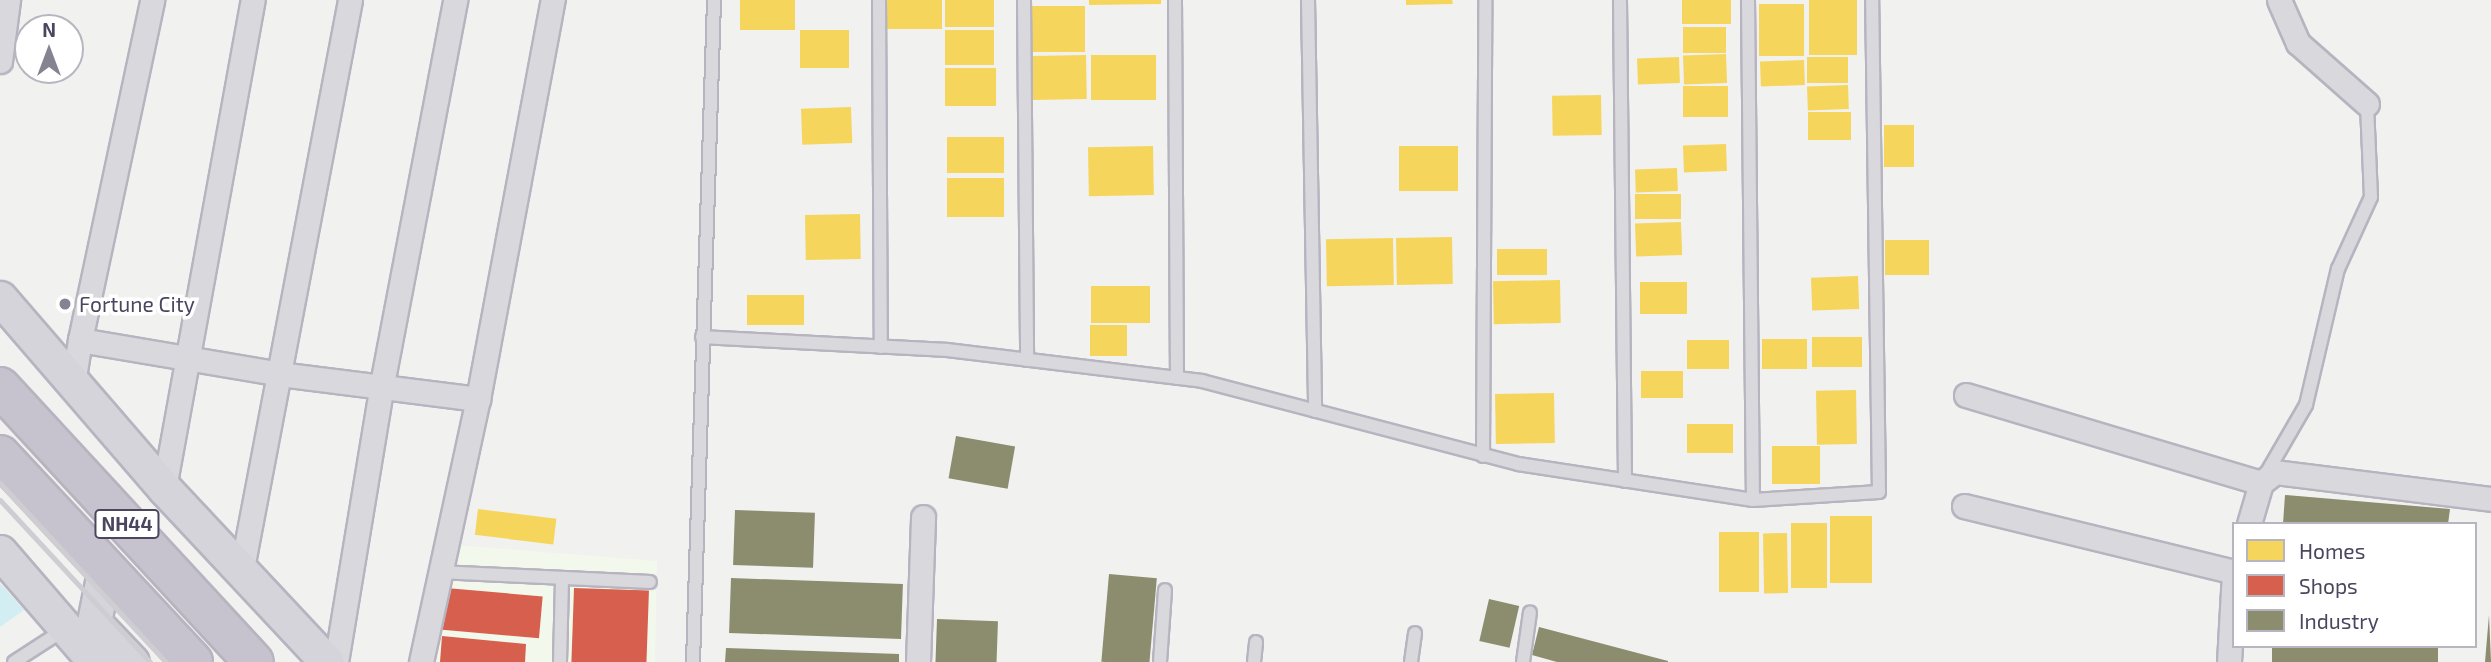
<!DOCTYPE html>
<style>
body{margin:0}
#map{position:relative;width:2491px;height:662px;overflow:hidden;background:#f1f1f0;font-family:"Exo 2",sans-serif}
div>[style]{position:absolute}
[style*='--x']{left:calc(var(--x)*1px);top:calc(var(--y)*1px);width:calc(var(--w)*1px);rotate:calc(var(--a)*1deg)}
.commercial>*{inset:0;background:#f3f8ec}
.green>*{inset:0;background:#d3eef2}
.homes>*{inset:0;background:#f6d55c;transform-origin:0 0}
.shops>*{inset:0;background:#d6604d;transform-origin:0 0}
.industry>*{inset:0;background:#8c8c6e;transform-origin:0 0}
.roads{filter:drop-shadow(2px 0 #b7b4c0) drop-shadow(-2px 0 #b7b4c0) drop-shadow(0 2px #b7b4c0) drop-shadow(0 -2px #b7b4c0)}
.lane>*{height:12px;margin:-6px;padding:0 6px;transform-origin:6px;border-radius:6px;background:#d8d8dd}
.street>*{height:23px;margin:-11.5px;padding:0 11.5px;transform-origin:11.5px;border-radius:11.5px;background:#d8d8dd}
.secondary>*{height:33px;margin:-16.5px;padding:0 16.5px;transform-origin:16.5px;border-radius:16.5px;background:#d6d4db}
.highway>*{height:38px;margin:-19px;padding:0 19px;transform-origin:19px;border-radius:19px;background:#c6c3ce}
.rail>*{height:5px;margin:-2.5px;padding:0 2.5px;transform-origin:2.5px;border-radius:2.5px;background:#cecdd1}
.dots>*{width:19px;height:19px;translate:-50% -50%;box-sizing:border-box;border:4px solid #fff;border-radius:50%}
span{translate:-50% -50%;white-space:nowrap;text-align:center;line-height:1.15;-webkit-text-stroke:7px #fff;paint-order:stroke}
.shield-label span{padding:2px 5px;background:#fff;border:2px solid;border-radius:5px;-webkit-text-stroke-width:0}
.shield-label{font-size:19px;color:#4b465e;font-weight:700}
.poi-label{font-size:21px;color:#4b465e}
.left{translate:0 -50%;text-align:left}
.legend{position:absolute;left:2232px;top:522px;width:245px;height:126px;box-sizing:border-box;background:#fff;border:2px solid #b7b5bf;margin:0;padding:9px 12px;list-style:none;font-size:21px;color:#4b465e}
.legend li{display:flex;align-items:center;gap:14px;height:35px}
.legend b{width:35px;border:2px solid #b7b5bf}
.north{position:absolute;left:14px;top:14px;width:70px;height:70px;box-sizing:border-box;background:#fff;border:2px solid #b7b5bf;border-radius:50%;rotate:0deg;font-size:19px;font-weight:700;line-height:28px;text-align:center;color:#4b465e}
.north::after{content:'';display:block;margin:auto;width:24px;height:32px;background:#858291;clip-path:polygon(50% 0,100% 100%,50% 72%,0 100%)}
</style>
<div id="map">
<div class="commercial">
<i style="clip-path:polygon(453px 545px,657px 561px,655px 662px,435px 662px)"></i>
</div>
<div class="green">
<i style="clip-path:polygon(0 583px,24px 610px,0 627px)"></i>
</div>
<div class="homes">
<i style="left:740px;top:0;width:55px;height:30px"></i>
<i style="left:887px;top:0;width:55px;height:29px"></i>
<i style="left:945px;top:0;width:49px;height:27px"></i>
<i style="clip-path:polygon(1089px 0,1161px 0,1161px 4px,1089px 5px)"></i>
<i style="clip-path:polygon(1406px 0,1452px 0,1453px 4px,1406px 5px)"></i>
<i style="left:1682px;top:0;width:49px;height:24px"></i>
<i style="left:1809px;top:0;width:48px;height:55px"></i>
<i style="left:1759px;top:4px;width:45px;height:52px"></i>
<i style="left:1032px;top:6px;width:53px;height:46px"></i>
<i style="left:1683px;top:27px;width:43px;height:26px"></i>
<i style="left:800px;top:30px;width:49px;height:38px"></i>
<i style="left:945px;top:30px;width:49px;height:35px"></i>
<i style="left:1726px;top:54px;width:29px;height:43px;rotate:88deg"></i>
<i style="left:1086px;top:55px;width:44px;height:54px;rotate:89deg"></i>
<i style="left:1156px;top:55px;width:45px;height:65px;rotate:90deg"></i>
<i style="left:1679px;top:57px;width:26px;height:42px;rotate:88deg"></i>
<i style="left:1848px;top:57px;width:26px;height:41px;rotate:90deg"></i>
<i style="left:1804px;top:60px;width:25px;height:44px;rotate:88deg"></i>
<i style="left:945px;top:68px;width:51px;height:38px"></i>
<i style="left:1848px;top:85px;width:24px;height:41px;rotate:88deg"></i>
<i style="left:1683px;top:86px;width:45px;height:31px"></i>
<i style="left:1601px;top:95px;width:40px;height:49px;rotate:89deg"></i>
<i style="left:851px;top:107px;width:36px;height:50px;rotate:88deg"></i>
<i style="left:1808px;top:112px;width:43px;height:28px"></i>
<i style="left:1884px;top:125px;width:30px;height:42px"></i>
<i style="left:1004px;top:137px;width:36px;height:57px;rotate:90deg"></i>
<i style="left:1726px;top:144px;width:27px;height:43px;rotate:88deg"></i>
<i style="left:1153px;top:146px;width:49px;height:65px;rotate:89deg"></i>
<i style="left:1458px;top:146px;width:45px;height:59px;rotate:90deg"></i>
<i style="left:1677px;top:168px;width:23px;height:42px;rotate:88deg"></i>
<i style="left:1004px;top:178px;width:39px;height:57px;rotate:90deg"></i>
<i style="left:1681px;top:194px;width:25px;height:46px;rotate:90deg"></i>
<i style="left:860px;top:214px;width:45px;height:55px;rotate:89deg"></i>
<i style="left:1681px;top:222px;width:33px;height:46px;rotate:88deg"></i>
<i style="left:1452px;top:237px;width:47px;height:56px;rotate:89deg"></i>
<i style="left:1393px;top:238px;width:47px;height:67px;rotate:89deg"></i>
<i style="left:1929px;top:240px;width:35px;height:44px;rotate:90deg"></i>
<i style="left:1547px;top:249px;width:26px;height:50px;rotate:90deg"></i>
<i style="left:1858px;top:276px;width:33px;height:47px;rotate:88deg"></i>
<i style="left:1560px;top:280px;width:43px;height:67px;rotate:89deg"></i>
<i style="left:1687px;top:282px;width:32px;height:47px;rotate:90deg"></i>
<i style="left:1150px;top:286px;width:37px;height:59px;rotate:90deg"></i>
<i style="left:804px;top:295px;width:30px;height:57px;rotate:90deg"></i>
<i style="left:1127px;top:325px;width:31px;height:37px;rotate:90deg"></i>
<i style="left:1862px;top:337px;width:30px;height:50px;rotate:90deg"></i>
<i style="left:1762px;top:339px;width:45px;height:30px"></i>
<i style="left:1687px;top:340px;width:42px;height:29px"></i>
<i style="left:1683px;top:371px;width:27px;height:42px;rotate:90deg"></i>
<i style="left:1856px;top:390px;width:54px;height:40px;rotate:89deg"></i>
<i style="left:1554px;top:393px;width:50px;height:59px;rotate:89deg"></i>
<i style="left:1733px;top:424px;width:29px;height:46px;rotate:90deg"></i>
<i style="left:1772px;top:446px;width:48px;height:38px"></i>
<i style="left:478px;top:509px;width:79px;height:26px;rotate:7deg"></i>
<i style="left:1830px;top:516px;width:42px;height:67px"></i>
<i style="left:1791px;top:523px;width:36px;height:65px"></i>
<i style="left:1719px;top:532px;width:40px;height:60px"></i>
<i style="left:1787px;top:533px;width:60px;height:24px;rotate:89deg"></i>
</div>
<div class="shops">
<i style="left:446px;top:588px;width:97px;height:42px;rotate:5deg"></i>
<i style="left:574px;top:588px;width:75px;height:74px;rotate:2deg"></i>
<i style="clip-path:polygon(442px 636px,526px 644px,525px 662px,440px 662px)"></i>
</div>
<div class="industry">
<i style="left:956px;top:436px;width:60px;height:43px;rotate:10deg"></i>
<i style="clip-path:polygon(2285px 495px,2450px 509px,2448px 524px,2283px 524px)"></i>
<i style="left:735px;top:510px;width:80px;height:55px;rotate:2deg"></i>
<i style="left:1109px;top:574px;width:48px;height:88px;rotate:5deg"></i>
<i style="left:731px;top:578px;width:172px;height:55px;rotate:2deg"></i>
<i style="left:1489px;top:599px;width:31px;height:43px;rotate:13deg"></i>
<i style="clip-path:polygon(2489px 615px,2491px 662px,2485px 662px)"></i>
<i style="left:937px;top:619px;width:61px;height:43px;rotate:2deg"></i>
<i style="clip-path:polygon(1539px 627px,1668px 661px,1668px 662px,1557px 662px,1532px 655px)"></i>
<i style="left:2272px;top:646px;width:166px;height:16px"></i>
<i style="clip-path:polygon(726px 648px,899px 654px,899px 662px,725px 662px)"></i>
</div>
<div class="roads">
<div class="lane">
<i style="--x:879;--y:0;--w:347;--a:89.7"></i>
<i style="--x:1024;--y:0;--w:360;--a:89.5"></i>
<i style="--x:1175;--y:0;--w:378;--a:89.7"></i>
<i style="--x:1308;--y:0;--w:411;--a:89"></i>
<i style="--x:1620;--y:0;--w:481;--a:89.4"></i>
<i style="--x:1748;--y:0;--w:500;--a:89.43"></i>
<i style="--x:702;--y:337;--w:245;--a:3"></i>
<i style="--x:947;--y:350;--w:257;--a:6.9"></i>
<i style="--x:1202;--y:381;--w:327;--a:14.7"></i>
<i style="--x:1518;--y:464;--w:238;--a:8.7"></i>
<i style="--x:1753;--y:500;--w:126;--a:-3.6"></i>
<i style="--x:1879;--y:492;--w:492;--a:-90.8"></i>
<i style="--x:1483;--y:456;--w:456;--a:-89.7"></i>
<i style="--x:2266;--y:474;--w:80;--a:-59.9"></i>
<i style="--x:2306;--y:405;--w:140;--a:-76.8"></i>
<i style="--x:2338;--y:269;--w:79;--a:-65.4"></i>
<i style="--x:2371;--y:197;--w:93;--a:-92.5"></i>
<i style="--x:439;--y:572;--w:211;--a:2.7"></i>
<i style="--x:14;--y:662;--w:61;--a:-32.9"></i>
<i style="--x:560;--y:662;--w:81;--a:-88.6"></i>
<i style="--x:693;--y:662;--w:662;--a:-88.18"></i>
<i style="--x:1160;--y:662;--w:72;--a:-86"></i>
<i style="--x:1254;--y:662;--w:20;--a:-84"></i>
<i style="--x:1411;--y:662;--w:29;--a:-82"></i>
<i style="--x:1523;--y:662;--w:50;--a:-82"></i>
</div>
<div class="street">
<i style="--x:2279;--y:0;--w:47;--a:66.2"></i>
<i style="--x:2298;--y:43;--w:92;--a:41.5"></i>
<i style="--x:0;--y:61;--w:62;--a:-82.5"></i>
<i style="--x:80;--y:340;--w:348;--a:-78"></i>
<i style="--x:73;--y:384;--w:45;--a:-81"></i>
<i style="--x:80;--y:340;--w:203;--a:9.6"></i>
<i style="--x:280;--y:374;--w:200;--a:7.2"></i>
<i style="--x:1966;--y:395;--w:308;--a:16.6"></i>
<i style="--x:164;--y:488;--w:496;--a:-79.7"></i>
<i style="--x:1964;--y:506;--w:278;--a:13.7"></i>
<i style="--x:2249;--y:524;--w:43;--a:-73.7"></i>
<i style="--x:2261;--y:483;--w:18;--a:-38"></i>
<i style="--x:2275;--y:472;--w:218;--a:7.1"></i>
<i style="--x:242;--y:568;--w:578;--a:-79.23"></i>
<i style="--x:336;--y:662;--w:282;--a:-80.6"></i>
<i style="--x:382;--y:384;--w:391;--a:-79.2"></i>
<i style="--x:421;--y:662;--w:269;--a:-77.8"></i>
<i style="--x:478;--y:399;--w:406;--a:-79.4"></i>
<i style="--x:918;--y:662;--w:145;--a:-88"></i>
<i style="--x:2229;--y:662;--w:89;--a:-86.8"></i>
</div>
<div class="secondary">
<i style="--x:0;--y:298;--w:251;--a:49.2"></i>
<i style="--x:164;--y:488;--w:238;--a:46.9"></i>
<i style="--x:0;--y:552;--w:145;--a:49.2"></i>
<i style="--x:105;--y:567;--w:56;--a:101.3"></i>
<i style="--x:94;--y:622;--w:55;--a:46.5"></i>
</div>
<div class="highway">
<i style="--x:0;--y:387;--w:374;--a:47.3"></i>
<i style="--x:0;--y:455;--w:283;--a:47"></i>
</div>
</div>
<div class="rail">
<i style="--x:0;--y:483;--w:244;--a:47.2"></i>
<i style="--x:0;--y:500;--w:221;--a:47.2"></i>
</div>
<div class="dots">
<i style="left:65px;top:304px;background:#858291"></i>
</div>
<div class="shield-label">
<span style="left:127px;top:524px">NH44</span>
</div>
<div class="poi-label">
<span class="left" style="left:79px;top:304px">Fortune City</span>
</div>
<ul class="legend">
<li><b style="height:19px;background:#f6d55c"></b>Homes</li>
<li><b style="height:19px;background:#d6604d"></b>Shops</li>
<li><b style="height:19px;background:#8c8c6e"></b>Industry</li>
</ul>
<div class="north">N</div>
</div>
